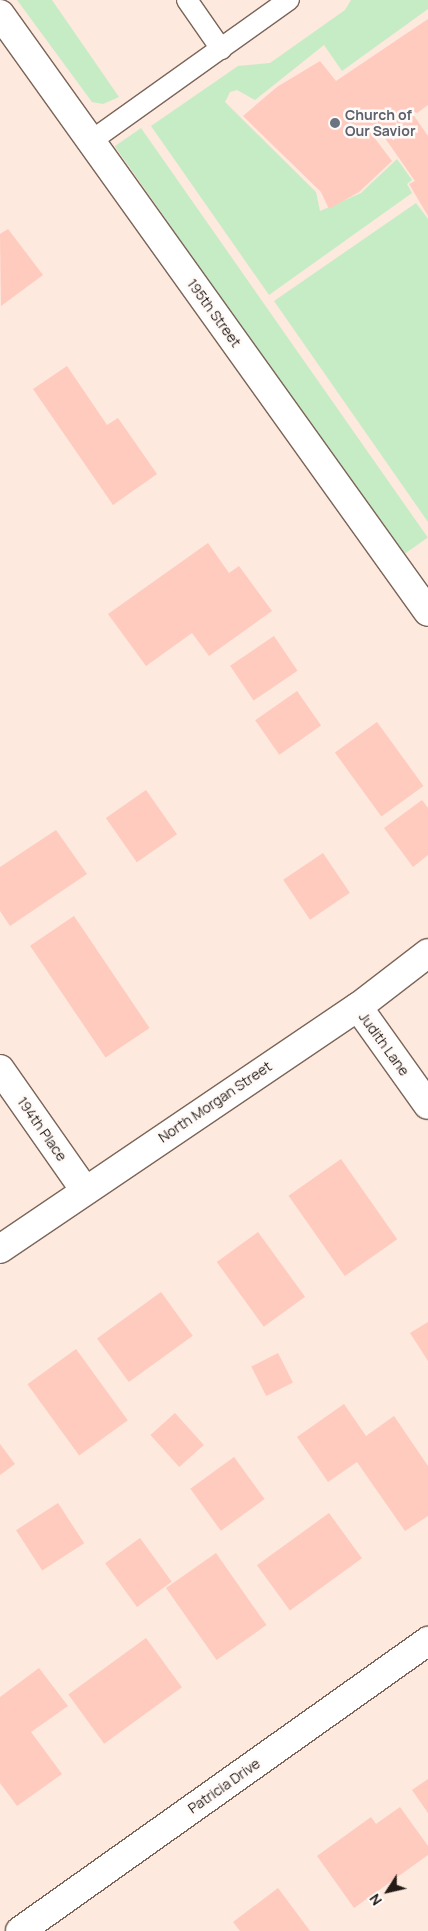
<!DOCTYPE html>
<style>
body{margin:0}
#map{position:relative;width:428px;height:1931px;overflow:hidden;background:#fde9dd;font-family:Manrope,sans-serif}
div>[style]{position:absolute}
[style*='--x']{left:calc(var(--x)*1px);top:calc(var(--y)*1px);width:calc(var(--w)*1px);rotate:calc(var(--a)*1deg)}
.green>*{inset:0;background:#c6ecc6;transform-origin:0 0}
.building>*{inset:0;background:#fecbbe;transform-origin:0 0}
.roads{filter:drop-shadow(1px 0 #7b6558) drop-shadow(-1px 0 #7b6558) drop-shadow(0 1px #7b6558) drop-shadow(0 -1px #7b6558)}
.lane>*{height:20px;margin:-10px;padding:0 10px;transform-origin:10px;border-radius:10px;background:#fff}
.street>*{height:28px;margin:-14px;padding:0 14px;transform-origin:14px;border-radius:14px;background:#fff}
.dots>*{width:14px;height:14px;translate:-50% -50%;box-sizing:border-box;border:2px solid #fffaf7;border-radius:50%}
span{translate:-50% -50%;white-space:nowrap;text-align:center;line-height:1.15;-webkit-text-stroke:5px #fffaf7;paint-order:stroke}
.worship-label{font-size:14px;color:#5b616d;font-weight:700}
.left{translate:0 -50%;text-align:left}
.street-label{font-size:14px;color:#241b16}
.north{position:absolute;left:363px;top:1866px;width:50px;height:50px;-webkit-text-stroke:4px #fffaf7;paint-order:stroke;rotate:235deg;font-size:14px;font-weight:700;line-height:20px;text-align:center;color:#241b16}
.north::after{content:'';display:block;margin:auto;width:18px;height:22px;background:#241b16;clip-path:polygon(50% 0,100% 100%,50% 72%,0 100%)}
</style>
<div id="map">
<div class="green">
<i style="clip-path:polygon(17px 0,52px 0,119px 97px,103px 104px,92px 102px)"></i>
<i style="clip-path:polygon(351px 0,428px 0,428px 9px,342px 71px,324px 45px,255px 100px,237px 90px,230px 92px,225px 102px,316px 192px,320px 211px,361px 193px,397px 159px,412px 180px,407px 184px,412px 193px,269px 295px,151px 126px,238px 66px,270px 63px,345px 10px)"></i>
<i style="left:141px;top:128px;width:500px;height:32px;rotate:55deg"></i>
<i style="clip-path:polygon(416px 203px,428px 219px,428px 522px,274px 301px)"></i>
</div>
<div class="building">
<i style="clip-path:polygon(428px 19px,428px 105px,417px 113px,410px 110px,428px 136px,428px 216px,409px 184px,415px 181px,380px 131px,373px 136px,392px 161px,359px 192px,329px 209px,321px 192px,243px 116px,277px 87px,320px 61px,336px 81px)"></i>
<i style="clip-path:polygon(8px 229px,43px 275px,1px 306px,0 234px)"></i>
<i style="clip-path:polygon(67px 366px,107px 425px,118px 418px,157px 474px,113px 505px,33px 389px)"></i>
<i style="clip-path:polygon(208px 543px,229px 573px,239px 566px,272px 611px,209px 656px,192px 633px,146px 666px,108px 614px)"></i>
<i style="left:274px;top:636px;width:42px;height:53px;rotate:56deg"></i>
<i style="left:297px;top:691px;width:42px;height:51px;rotate:55deg"></i>
<i style="left:377px;top:722px;width:79px;height:52px;rotate:54deg"></i>
<i style="left:146px;top:790px;width:54px;height:49px;rotate:55deg"></i>
<i style="clip-path:polygon(422px 800px,428px 808px,428px 855px,413px 867px,384px 828px)"></i>
<i style="clip-path:polygon(56px 830px,87px 874px,10px 926px,0 911px,0 867px)"></i>
<i style="left:323px;top:853px;width:48px;height:48px;rotate:56deg"></i>
<i style="left:74px;top:916px;width:135px;height:53px;rotate:56deg"></i>
<i style="left:341px;top:1159px;width:98px;height:64px;rotate:55deg"></i>
<i style="left:258px;top:1232px;width:80px;height:51px;rotate:54deg"></i>
<i style="left:161px;top:1292px;width:54px;height:79px;rotate:54deg"></i>
<i style="clip-path:polygon(428px 1322px,428px 1361px,410px 1333px)"></i>
<i style="left:76px;top:1349px;width:88px;height:60px;rotate:54deg"></i>
<i style="left:278px;top:1353px;width:33px;height:30px;rotate:63deg"></i>
<i style="clip-path:polygon(344px 1404px,366px 1436px,394px 1416px,428px 1466px,428px 1516px,405px 1531px,357px 1462px,328px 1482px,297px 1437px)"></i>
<i style="left:175px;top:1413px;width:43px;height:33px;rotate:48deg"></i>
<i style="clip-path:polygon(0 1444px,15px 1464px,0 1475px)"></i>
<i style="left:234px;top:1457px;width:52px;height:54px;rotate:54deg"></i>
<i style="left:58px;top:1503px;width:48px;height:50px;rotate:57deg"></i>
<i style="left:329px;top:1513px;width:56px;height:89px;rotate:54deg"></i>
<i style="left:140px;top:1538px;width:54px;height:43px;rotate:54deg"></i>
<i style="left:216px;top:1553px;width:88px;height:61px;rotate:55deg"></i>
<i style="left:146px;top:1638px;width:61px;height:96px;rotate:54deg"></i>
<i style="clip-path:polygon(39px 1668px,68px 1706px,31px 1732px,62px 1774px,17px 1806px,0 1783px,0 1697px)"></i>
<i style="clip-path:polygon(428px 1779px,428px 1813px,412px 1790px)"></i>
<i style="clip-path:polygon(400px 1807px,428px 1846px,428px 1855px,354px 1908px,317px 1856px,371px 1817px,376px 1824px)"></i>
<i style="clip-path:polygon(278px 1888px,310px 1931px,240px 1931px,233px 1922px)"></i>
</div>
<div class="roads">
<div class="lane">
<i style="--x:187;--y:0;--w:60;--a:55.2"></i>
<i style="--x:91;--y:141;--w:243;--a:-35.5"></i>
</div>
<div class="street">
<i style="--x:0;--y:14;--w:735;--a:54.41"></i>
<i style="--x:358;--y:1007;--w:120;--a:54.5"></i>
<i style="--x:0;--y:1069;--w:146;--a:55"></i>
<i style="--x:0;--y:1249;--w:432;--a:-34.1"></i>
<i style="--x:358;--y:1007;--w:88;--a:-37.6"></i>
<i style="--x:20;--y:1931;--w:501;--a:-35.4"></i>
</div>
</div>
<div class="dots">
<i style="left:335px;top:123px;background:#6b7280"></i>
</div>
<div class="worship-label">
<span class="left" style="left:345px;top:123px">Church of<br>Our Savior</span>
</div>
<div class="street-label">
<span style="left:214px;top:313px;rotate:54deg">195th Street</span>
<span style="left:384px;top:1044px;rotate:54deg">Judith Lane</span>
<span style="left:215px;top:1102px;rotate:-34deg">North Morgan Street</span>
<span style="left:42px;top:1129px;rotate:55deg">194th Place</span>
<span style="left:224px;top:1786px;rotate:-35deg">Patricia Drive</span>
</div>
<div class="north">N</div>
</div>
